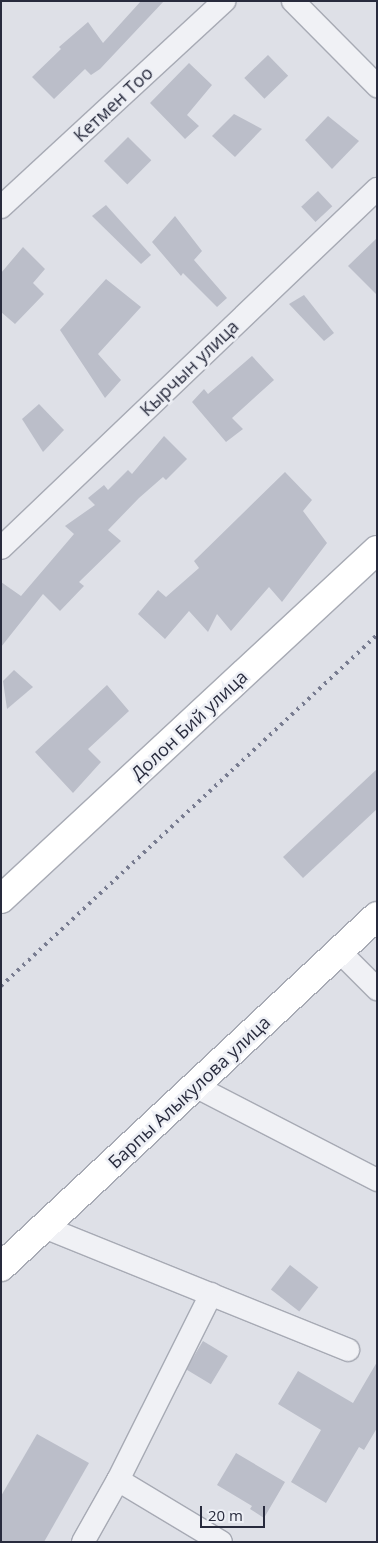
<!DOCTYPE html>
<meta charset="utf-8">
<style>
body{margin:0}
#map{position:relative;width:378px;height:1543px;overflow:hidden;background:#dee0e7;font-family:"Open Sans",sans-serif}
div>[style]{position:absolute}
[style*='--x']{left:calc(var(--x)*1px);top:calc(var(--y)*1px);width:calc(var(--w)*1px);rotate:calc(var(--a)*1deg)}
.building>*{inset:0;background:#bbbec9;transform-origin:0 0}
.roads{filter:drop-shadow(1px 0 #a7aab4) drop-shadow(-1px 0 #a7aab4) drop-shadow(0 1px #a7aab4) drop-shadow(0 -1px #a7aab4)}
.street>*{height:22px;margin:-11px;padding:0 11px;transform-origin:11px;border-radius:11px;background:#f0f1f5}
.secondary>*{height:28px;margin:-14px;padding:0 14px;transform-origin:14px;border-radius:14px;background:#fff}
.primary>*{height:28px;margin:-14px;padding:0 14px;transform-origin:14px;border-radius:14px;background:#fff}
.rail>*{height:4px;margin-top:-2px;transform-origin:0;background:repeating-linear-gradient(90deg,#787c90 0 2.5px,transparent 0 7.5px)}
span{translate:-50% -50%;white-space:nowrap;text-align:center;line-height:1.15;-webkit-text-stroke:5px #edeff5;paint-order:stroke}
.street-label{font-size:18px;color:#282b3d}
.frame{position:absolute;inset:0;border:2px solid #282b3d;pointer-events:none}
.scale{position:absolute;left:200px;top:1506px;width:65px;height:22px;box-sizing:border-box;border:2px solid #282b3d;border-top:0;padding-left:6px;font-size:15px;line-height:18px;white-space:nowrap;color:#282b3d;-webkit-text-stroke:4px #edeff5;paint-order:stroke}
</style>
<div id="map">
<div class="building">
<i style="clip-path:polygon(141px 1px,164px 1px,100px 69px,91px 75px,85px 69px,54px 99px,32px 77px,61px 49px,59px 47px,88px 22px,103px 43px)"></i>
<i style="left:268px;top:55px;width:29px;height:33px;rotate:46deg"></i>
<i style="clip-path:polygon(189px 63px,212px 85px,187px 115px,199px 126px,185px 139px,150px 103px)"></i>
<i style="clip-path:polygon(234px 114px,262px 129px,235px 157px,212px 136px)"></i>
<i style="clip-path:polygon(328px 116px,359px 141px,332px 169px,305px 140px)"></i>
<i style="left:128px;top:137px;width:33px;height:34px;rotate:45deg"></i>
<i style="left:318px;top:191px;width:21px;height:23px;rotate:47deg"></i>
<i style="clip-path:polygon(106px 205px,151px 255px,141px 264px,92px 216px)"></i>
<i style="clip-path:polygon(175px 216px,202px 251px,194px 260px,227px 298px,217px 307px,183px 273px,181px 276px,152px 242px)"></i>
<i style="clip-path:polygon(377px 238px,377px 295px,348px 266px)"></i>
<i style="clip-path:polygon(23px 247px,45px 269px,33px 283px,44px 294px,15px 324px,1px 312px,1px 273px)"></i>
<i style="clip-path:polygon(106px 279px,141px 307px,98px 354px,121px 380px,105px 398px,60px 330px)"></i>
<i style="clip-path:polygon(304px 295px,334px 333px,324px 341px,289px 304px)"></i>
<i style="clip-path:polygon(252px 356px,274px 380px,232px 418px,243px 429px,226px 442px,192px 402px,204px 389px,208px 394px)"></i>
<i style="clip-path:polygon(39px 404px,64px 430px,43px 452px,22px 419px)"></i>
<i style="clip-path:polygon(164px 436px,187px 459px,166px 480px,163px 477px,139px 498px,108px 530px,121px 541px,79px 582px,84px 586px,60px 611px,43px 594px,1px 647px,1px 582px,21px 596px,74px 534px,65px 526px,95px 505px,88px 498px,104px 485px,108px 490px,128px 470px,132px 474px)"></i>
<i style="clip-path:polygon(285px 472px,312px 500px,303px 511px,327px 543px,282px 602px,269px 587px,231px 631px,217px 614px,208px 632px,189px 611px,165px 639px,138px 614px,158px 590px,166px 597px,199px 568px,194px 561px)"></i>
<i style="clip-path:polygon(14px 670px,33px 687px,7px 709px,3px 681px)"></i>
<i style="clip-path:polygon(107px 685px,129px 711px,88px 749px,101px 762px,73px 793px,35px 752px)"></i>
<i style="clip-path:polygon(377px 769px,377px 809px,303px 878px,283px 857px)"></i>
<i style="left:290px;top:1265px;width:36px;height:31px;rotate:38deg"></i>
<i style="left:203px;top:1341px;width:29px;height:33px;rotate:31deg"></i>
<i style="clip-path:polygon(377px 1362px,377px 1428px,364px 1450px,359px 1447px,326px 1503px,291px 1482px,321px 1430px,278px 1404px,298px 1371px,353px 1403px)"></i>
<i style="clip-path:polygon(37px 1434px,89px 1463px,44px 1542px,1px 1542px,1px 1496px)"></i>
<i style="clip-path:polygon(236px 1453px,285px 1482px,264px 1518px,250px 1509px,252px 1506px,217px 1485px)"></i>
</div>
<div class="roads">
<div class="street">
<i style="--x:293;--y:1;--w:120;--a:45.3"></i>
<i style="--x:1;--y:207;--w:304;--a:-42.7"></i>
<i style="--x:1;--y:548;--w:520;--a:-43.68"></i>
<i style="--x:339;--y:951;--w:54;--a:45"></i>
<i style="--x:195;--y:1086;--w:205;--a:27.3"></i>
<i style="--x:44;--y:1227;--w:328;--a:22"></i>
<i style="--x:118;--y:1480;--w:208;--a:-63.4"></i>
<i style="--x:83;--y:1542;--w:71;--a:-60.6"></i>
<i style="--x:118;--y:1480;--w:120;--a:31"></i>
</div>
<div class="secondary">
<i style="--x:1;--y:899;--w:513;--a:-42.87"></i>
</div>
<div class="primary">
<i style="--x:1;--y:1267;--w:514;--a:-43.03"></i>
</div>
</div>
<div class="rail">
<i style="--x:1;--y:986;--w:514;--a:-43.03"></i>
</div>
<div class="street-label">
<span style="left:113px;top:104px;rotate:-43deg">Кетмен Тоо</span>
<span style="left:189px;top:368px;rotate:-44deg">Кырчын улица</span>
<span style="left:189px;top:725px;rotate:-43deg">Долон Бий улица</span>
<span style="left:189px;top:1092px;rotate:-43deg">Барпы Алыкулова улица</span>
</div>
<div class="frame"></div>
<div class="scale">20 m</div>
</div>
